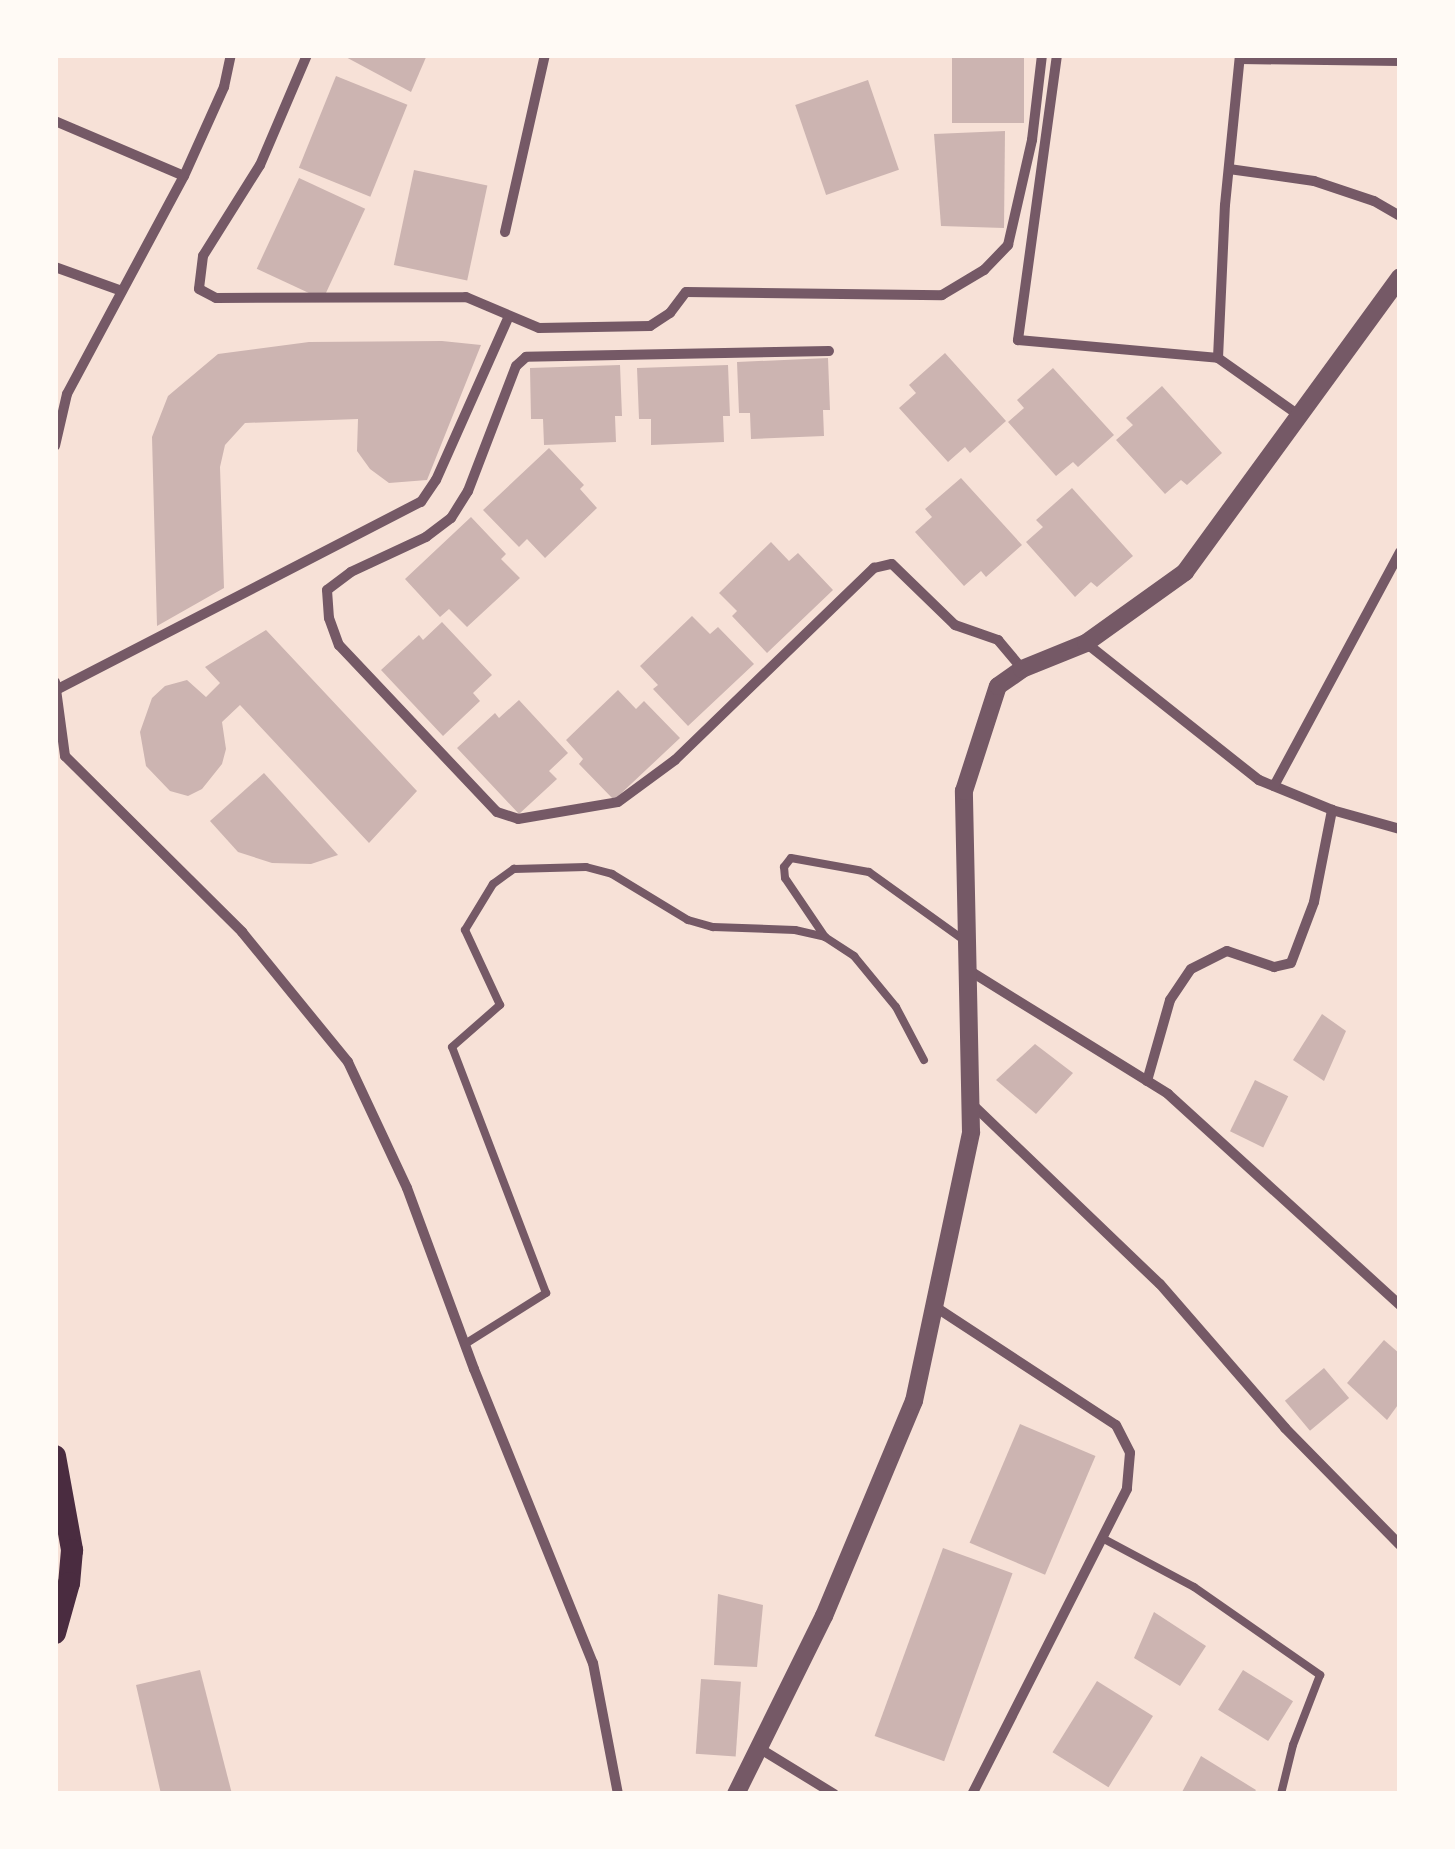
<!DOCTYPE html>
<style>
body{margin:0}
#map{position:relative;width:1455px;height:1849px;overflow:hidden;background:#f7e1d7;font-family:"DejaVu Sans",sans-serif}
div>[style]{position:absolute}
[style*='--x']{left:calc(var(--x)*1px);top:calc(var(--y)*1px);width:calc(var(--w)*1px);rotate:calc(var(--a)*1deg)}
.building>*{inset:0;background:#ccb4b1;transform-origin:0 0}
.service>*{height:8px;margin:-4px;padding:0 4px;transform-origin:4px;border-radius:4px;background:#755966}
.minor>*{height:10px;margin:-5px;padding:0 5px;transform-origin:5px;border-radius:5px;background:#755966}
.tertiary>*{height:18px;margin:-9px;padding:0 9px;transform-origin:9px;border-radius:9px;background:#755966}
.primary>*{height:22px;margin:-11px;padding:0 11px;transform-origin:11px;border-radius:11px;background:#4a2c40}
span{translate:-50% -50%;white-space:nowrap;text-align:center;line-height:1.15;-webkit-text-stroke:9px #fffaf5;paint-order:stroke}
.frame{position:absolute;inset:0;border:58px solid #fffaf5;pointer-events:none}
</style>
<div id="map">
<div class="building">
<i style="clip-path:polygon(342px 55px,427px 55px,411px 92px)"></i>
<i style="left:952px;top:55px;width:72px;height:68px"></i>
<i style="left:336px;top:76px;width:77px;height:99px;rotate:22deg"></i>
<i style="left:868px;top:80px;width:95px;height:77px;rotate:71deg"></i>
<i style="clip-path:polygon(1005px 131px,1004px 228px,941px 226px,934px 134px)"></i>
<i style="left:414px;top:170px;width:75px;height:97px;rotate:12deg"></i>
<i style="left:299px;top:178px;width:73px;height:100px;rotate:25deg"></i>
<i style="clip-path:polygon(442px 341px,481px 345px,427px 480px,389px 483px,370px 469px,357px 451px,358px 419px,245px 423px,225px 445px,220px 467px,224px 588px,157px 626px,152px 437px,168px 396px,218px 354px,309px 342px)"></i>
<i style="clip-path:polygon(945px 353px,1006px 421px,970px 453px,965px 447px,948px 462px,899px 408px,916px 393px,909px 385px)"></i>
<i style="clip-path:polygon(828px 358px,830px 410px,823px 410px,824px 436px,751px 439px,750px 413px,739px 413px,737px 362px)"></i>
<i style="clip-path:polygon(620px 365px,622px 416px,615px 416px,616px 442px,544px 445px,543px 419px,531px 419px,530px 368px)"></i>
<i style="clip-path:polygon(728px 365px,730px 416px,723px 416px,724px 442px,651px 445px,651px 419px,639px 419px,637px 368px)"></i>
<i style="clip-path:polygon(1053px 368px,1114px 435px,1078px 467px,1073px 462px,1056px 476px,1008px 422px,1024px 408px,1017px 400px)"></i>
<i style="clip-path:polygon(1162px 386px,1222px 453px,1187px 485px,1181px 480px,1165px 494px,1116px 440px,1133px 425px,1126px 418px)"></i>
<i style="clip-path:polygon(549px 448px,584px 485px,580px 489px,597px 508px,545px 558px,527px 539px,519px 547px,483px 510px)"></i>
<i style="clip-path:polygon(961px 478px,1022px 545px,986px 577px,981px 571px,964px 586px,915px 532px,932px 517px,925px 509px)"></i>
<i style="clip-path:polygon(1072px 488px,1133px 556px,1097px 587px,1091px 582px,1075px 597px,1026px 542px,1043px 527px,1036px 520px)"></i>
<i style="clip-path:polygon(471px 517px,506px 554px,501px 559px,520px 578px,467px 627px,449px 609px,440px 617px,405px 579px)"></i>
<i style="clip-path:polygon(771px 542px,789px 561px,798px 553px,833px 590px,767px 653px,732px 616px,737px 611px,719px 593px)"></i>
<i style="clip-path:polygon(692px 616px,710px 634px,718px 627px,754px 664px,688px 726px,653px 689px,658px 685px,640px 666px)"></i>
<i style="clip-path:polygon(442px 622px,492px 675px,473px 693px,480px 701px,443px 736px,381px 670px,419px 635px,423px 640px)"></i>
<i style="clip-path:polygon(266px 630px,417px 791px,369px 843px,240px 705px,222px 722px,226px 749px,222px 764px,202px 789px,188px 796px,170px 791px,146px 766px,140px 732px,152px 698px,165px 686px,187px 680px,206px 697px,220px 683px,205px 667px)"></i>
<i style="clip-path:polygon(618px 690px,636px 709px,644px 701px,680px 738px,614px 800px,579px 764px,583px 759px,566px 740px)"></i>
<i style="clip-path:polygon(519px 700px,568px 753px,549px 771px,557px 779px,519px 814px,457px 748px,495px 713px,499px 718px)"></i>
<i style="clip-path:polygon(264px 773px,338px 855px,311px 864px,272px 863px,238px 852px,210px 821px)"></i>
<i style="clip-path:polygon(1322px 1014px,1346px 1031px,1324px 1081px,1293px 1060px)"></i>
<i style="clip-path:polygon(1035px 1044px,1073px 1073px,1036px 1114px,996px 1080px)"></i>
<i style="left:1255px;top:1080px;width:37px;height:57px;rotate:26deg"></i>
<i style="clip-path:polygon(1384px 1340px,1400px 1354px,1400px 1402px,1387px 1420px,1347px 1383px)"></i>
<i style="left:1324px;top:1368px;width:39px;height:51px;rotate:50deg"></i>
<i style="left:1020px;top:1424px;width:82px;height:129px;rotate:23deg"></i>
<i style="left:943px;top:1548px;width:74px;height:200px;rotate:20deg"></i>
<i style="clip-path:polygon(718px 1594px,763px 1605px,757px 1667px,714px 1665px)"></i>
<i style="clip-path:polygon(1154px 1612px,1206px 1646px,1180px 1686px,1134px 1658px)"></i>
<i style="clip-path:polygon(200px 1670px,232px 1794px,161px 1794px,136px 1685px)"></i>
<i style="left:1243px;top:1670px;width:59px;height:47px;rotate:32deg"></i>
<i style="left:701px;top:1679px;width:40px;height:75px;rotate:4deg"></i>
<i style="left:1097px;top:1681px;width:66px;height:84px;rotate:32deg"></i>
<i style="clip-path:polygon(1201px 1756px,1256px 1790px,1253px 1794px,1181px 1794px)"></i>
</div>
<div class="service">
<i style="--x:825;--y:937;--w:71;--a:-124.1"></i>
<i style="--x:785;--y:878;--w:11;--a:-95"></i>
<i style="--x:784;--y:867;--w:11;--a:-52"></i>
<i style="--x:791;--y:858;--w:79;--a:10.2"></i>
<i style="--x:869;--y:872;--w:118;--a:35.7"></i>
<i style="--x:465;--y:1344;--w:96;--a:-32.2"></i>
<i style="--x:546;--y:1293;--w:263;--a:-110.9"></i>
<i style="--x:452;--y:1047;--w:64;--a:-41.2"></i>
<i style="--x:500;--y:1005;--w:83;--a:-115"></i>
<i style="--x:465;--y:930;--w:54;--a:-58.7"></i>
<i style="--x:493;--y:884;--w:26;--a:-36"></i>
<i style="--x:514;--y:869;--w:72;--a:-1.6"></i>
<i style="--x:586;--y:867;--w:27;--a:15"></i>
<i style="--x:612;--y:874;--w:89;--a:31.2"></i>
<i style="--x:688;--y:920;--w:26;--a:16"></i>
<i style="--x:713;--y:927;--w:82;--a:2.1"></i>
<i style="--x:795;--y:930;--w:31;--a:13"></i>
<i style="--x:825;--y:937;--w:35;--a:33"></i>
<i style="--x:854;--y:956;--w:66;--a:50.5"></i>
<i style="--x:896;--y:1007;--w:60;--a:62.2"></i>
<i style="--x:1104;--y:1539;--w:102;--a:28.1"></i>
<i style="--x:1194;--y:1587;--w:154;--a:34.9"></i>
<i style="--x:1320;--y:1675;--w:75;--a:111.1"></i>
<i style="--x:1293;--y:1745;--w:50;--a:103.8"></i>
</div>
<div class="minor">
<i style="--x:307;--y:55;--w:120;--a:113.1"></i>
<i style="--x:260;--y:165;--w:107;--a:122.1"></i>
<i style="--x:203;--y:256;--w:33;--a:97"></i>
<i style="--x:199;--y:289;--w:19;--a:28"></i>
<i style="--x:216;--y:298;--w:250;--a:-0.2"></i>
<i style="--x:466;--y:297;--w:79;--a:23"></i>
<i style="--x:539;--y:328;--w:111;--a:-1"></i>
<i style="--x:650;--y:326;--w:24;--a:-33"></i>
<i style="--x:670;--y:313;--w:26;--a:-53"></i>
<i style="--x:686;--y:292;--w:256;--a:0.7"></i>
<i style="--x:942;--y:295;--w:49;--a:-30.8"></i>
<i style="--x:984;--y:270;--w:35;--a:-46"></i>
<i style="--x:1008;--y:245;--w:108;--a:-77.1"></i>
<i style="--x:1032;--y:140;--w:86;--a:-83.3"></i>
<i style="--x:1057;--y:55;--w:288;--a:97.8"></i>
<i style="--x:1018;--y:340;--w:201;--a:5.1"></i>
<i style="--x:1218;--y:358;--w:100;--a:35.3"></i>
<i style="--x:1240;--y:59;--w:160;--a:0.7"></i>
<i style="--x:55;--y:121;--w:140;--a:23.1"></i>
<i style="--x:1229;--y:169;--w:86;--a:8"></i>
<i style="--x:1314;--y:181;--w:63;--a:18.4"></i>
<i style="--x:1374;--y:201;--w:30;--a:30"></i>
<i style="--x:505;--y:232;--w:181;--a:-77.3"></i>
<i style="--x:55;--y:267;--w:71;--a:19.7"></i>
<i style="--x:829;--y:351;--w:303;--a:178.9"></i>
<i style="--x:526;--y:357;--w:13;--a:138"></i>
<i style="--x:516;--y:366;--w:134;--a:111"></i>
<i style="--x:468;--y:491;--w:32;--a:122"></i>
<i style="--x:451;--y:518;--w:31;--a:143"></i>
<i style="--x:426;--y:537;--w:83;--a:155"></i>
<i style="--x:351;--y:572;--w:30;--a:143"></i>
<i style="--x:327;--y:590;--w:28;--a:86"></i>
<i style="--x:329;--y:618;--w:29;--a:70"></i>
<i style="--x:339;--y:645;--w:230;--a:46.6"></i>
<i style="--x:497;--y:812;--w:22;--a:18"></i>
<i style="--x:518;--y:819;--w:101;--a:-9.6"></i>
<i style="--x:618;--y:802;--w:71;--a:-36.4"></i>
<i style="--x:675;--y:760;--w:277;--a:-44"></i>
<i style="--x:874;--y:568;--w:18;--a:-13"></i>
<i style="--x:892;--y:564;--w:88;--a:44.1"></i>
<i style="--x:955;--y:625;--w:46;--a:19.2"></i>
<i style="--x:998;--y:640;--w:38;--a:50"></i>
<i style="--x:1218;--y:358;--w:153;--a:-87.4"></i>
<i style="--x:1225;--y:205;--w:151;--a:-84.3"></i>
<i style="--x:55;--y:446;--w:53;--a:-77"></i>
<i style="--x:67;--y:394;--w:247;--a:-61.8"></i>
<i style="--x:184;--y:176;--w:98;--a:-65.8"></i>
<i style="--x:224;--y:87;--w:33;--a:-78"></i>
<i style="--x:1086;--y:643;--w:221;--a:38.4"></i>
<i style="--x:1259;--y:780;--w:79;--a:22.3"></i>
<i style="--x:1332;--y:810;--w:71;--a:15.6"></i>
<i style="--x:55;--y:682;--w:75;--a:82.3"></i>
<i style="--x:65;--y:756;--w:250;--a:44.8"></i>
<i style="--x:242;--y:932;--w:168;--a:50.8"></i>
<i style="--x:348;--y:1062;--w:139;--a:64.9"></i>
<i style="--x:407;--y:1188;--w:193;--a:69.7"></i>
<i style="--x:474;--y:1369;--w:317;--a:68"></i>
<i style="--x:593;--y:1663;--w:133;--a:79.2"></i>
<i style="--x:56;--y:690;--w:411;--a:-27.3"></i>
<i style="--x:421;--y:502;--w:27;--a:-56"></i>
<i style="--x:436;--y:480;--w:177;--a:-66"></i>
<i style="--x:1274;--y:786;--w:266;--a:-61.7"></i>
<i style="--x:970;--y:971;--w:233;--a:31.8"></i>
<i style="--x:1168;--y:1094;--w:314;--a:42.3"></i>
<i style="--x:1147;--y:1081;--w:84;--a:-74.1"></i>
<i style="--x:1170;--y:1000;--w:37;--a:-56"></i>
<i style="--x:1191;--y:969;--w:40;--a:-26.6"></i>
<i style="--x:1227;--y:951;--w:50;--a:18.8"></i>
<i style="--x:1274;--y:967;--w:17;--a:-13"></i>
<i style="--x:1291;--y:963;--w:65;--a:-69.3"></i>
<i style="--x:1314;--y:902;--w:94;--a:-78.9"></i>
<i style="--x:972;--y:1104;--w:260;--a:43.8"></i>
<i style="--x:1160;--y:1284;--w:191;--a:49"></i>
<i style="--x:1285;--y:1428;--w:164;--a:45.5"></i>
<i style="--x:934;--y:1306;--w:217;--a:33.2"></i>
<i style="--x:1116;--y:1425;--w:31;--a:63"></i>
<i style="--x:1130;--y:1453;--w:36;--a:95"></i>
<i style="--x:1127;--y:1489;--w:342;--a:116.9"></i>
<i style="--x:759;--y:1748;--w:88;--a:31.5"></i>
</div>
<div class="tertiary">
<i style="--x:736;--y:1794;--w:199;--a:-63.7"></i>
<i style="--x:824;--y:1616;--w:233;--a:-67.3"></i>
<i style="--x:914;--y:1401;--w:275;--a:-78"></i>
<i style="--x:971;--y:1132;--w:341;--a:-91.2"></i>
<i style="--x:964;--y:791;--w:110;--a:-72.1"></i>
<i style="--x:998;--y:686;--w:29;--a:-35"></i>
<i style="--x:1022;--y:669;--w:69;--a:-22.1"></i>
<i style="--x:1086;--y:643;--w:122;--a:-35.6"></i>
<i style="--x:1185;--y:572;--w:365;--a:-53.9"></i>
</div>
<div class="primary">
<i style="--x:55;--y:1456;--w:96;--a:79.7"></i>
<i style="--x:72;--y:1550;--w:33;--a:95"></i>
<i style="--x:69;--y:1583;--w:52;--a:105.6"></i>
</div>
<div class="frame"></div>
</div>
